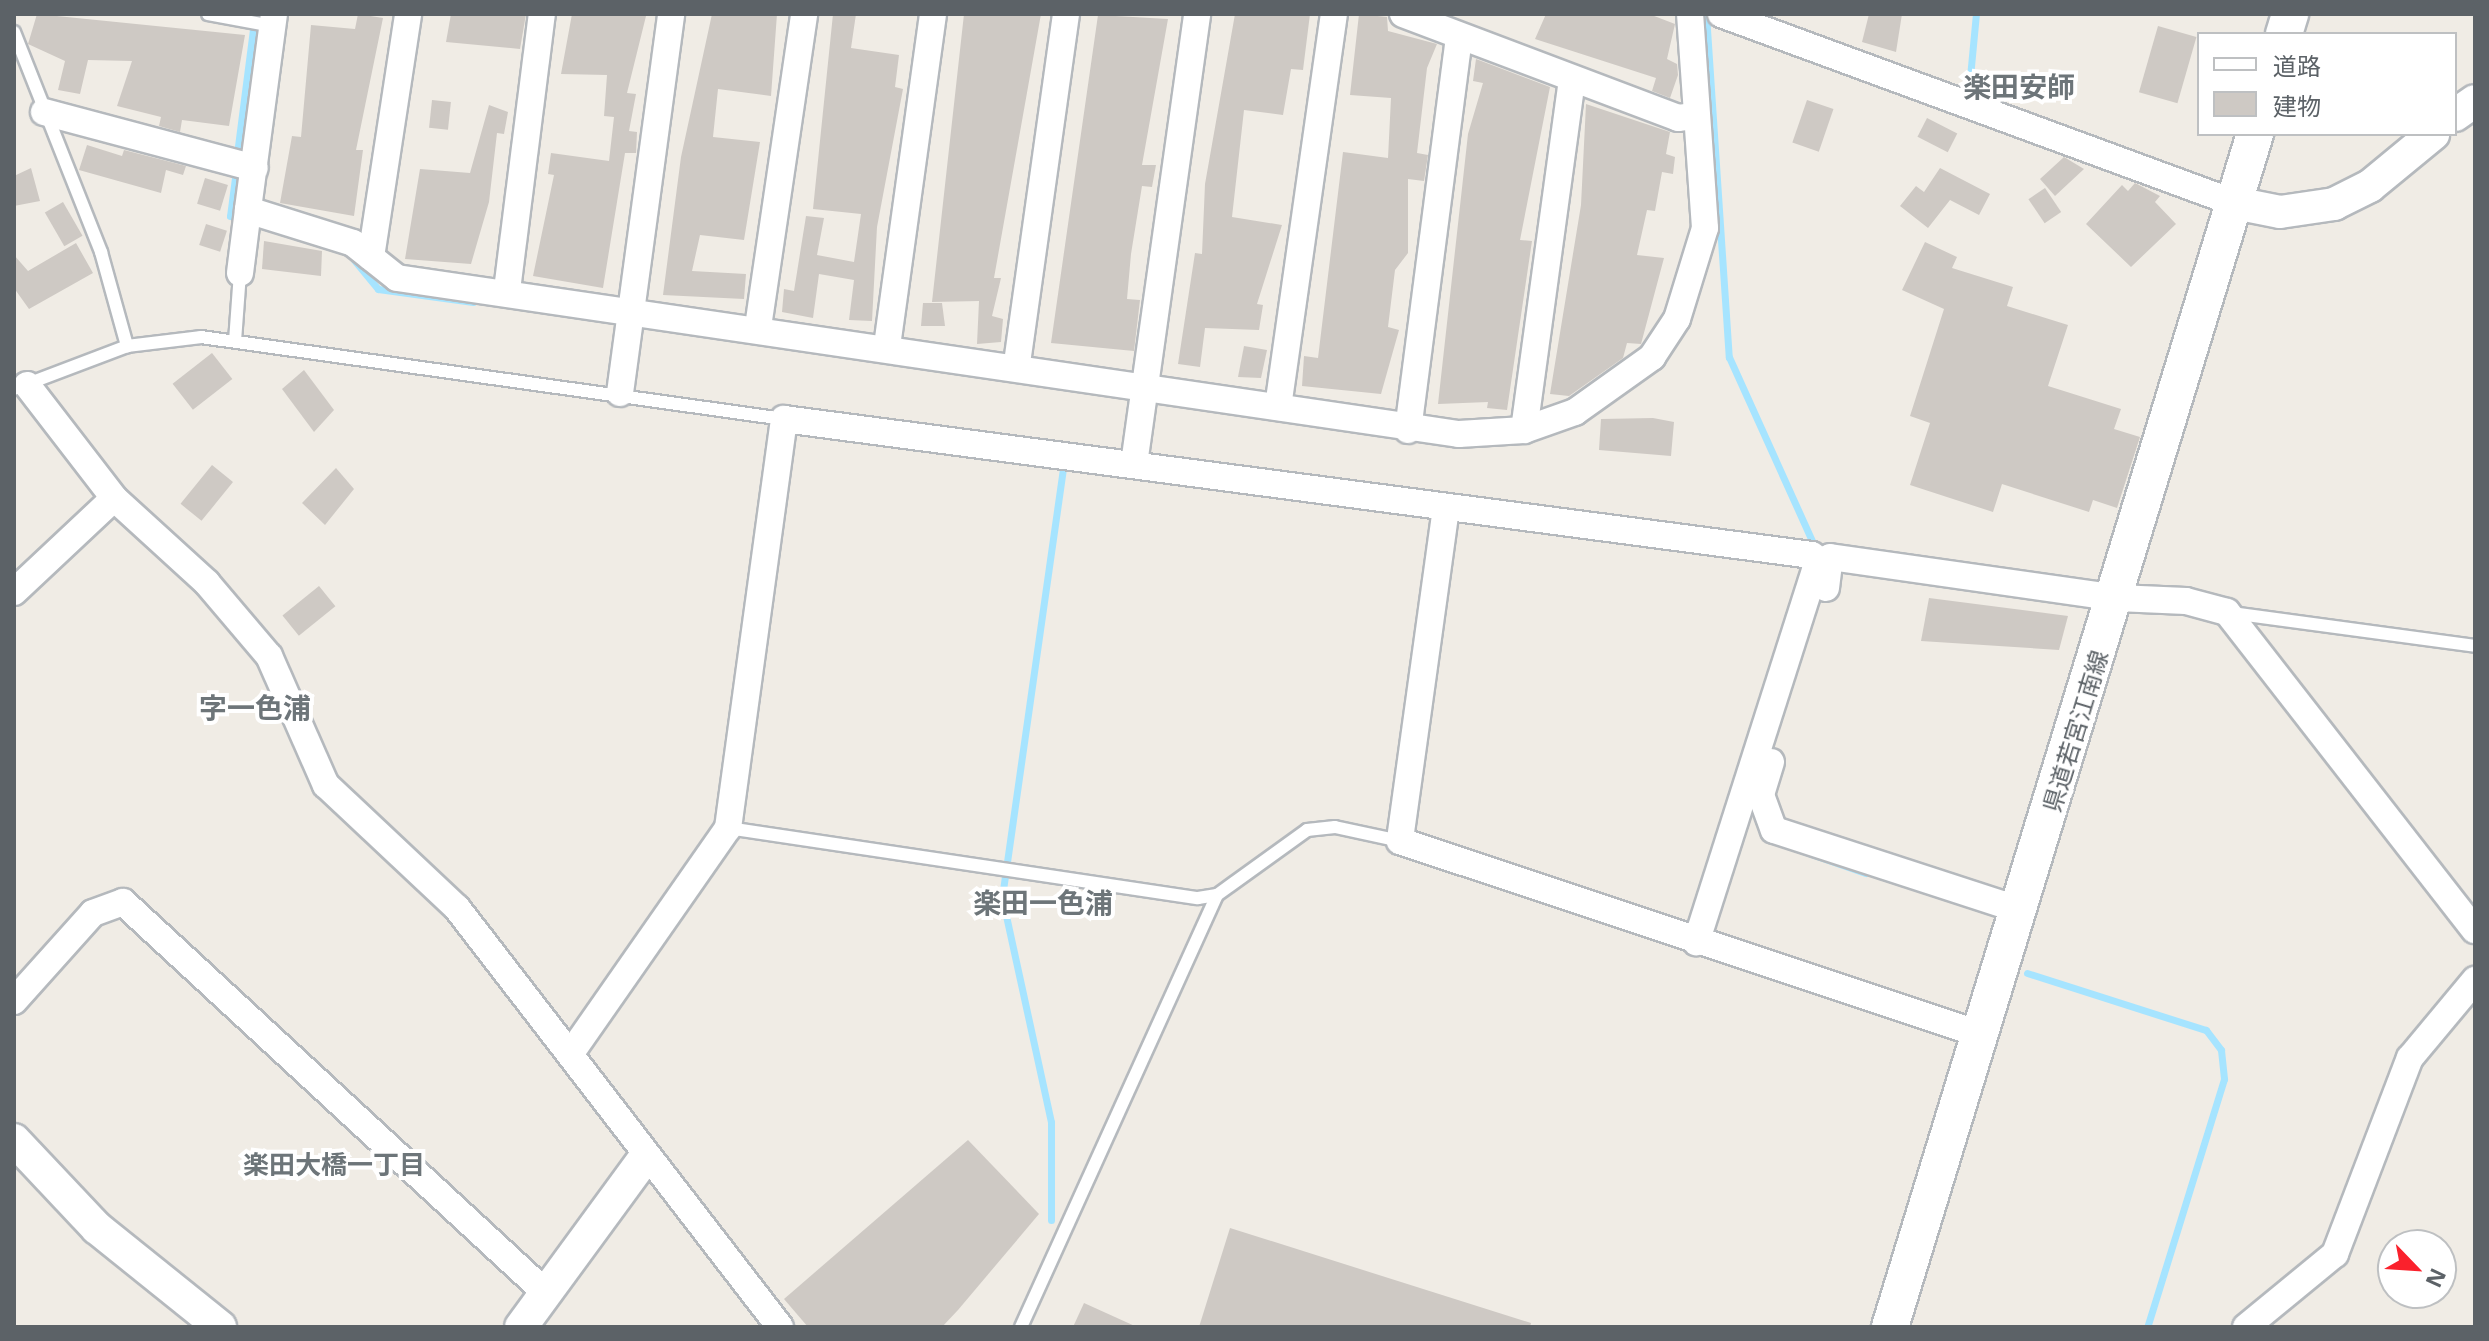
<!DOCTYPE html>
<meta charset="utf-8">
<style>
body{margin:0}
#map{position:relative;width:2489px;height:1341px;overflow:hidden;background:#f0ece5;font-family:"Open Sans","Noto Sans JP",sans-serif}
div>[style]{position:absolute}
[style*='--x']{left:calc(var(--x)*1px);top:calc(var(--y)*1px);width:calc(var(--w)*1px);rotate:calc(var(--a)*1deg)}
.stream>*{height:7px;margin:-3.5px;padding:0 3.5px;transform-origin:3.5px;border-radius:3.5px;background:#a6e4ff}
.building>*{inset:0;background:#cec9c4;transform-origin:0 0}
.roads{filter:drop-shadow(2px 0 #b5b9bd) drop-shadow(-2px 0 #b5b9bd) drop-shadow(0 2px #b5b9bd) drop-shadow(0 -2px #b5b9bd)}
.service>*{height:12px;margin:-6px;padding:0 6px;transform-origin:6px;border-radius:6px;background:#fff}
.minor>*{height:26px;margin:-13px;padding:0 13px;transform-origin:13px;border-radius:13px;background:#fff}
.tertiary>*{height:32px;margin:-16px;padding:0 16px;transform-origin:16px;border-radius:16px;background:#fff}
.secondary>*{height:36px;margin:-18px;padding:0 18px;transform-origin:18px;border-radius:18px;background:#fff}
span{translate:-50% -50%;white-space:nowrap;text-align:center;line-height:1.15;-webkit-text-stroke:8px #fff;paint-order:stroke}
.street-label{font-size:24px;color:#5c6267}
.neighbourhood-label{font-size:26px;color:#6d7579;font-weight:700}
.quarter-label{font-size:28px;color:#6d7579;font-weight:700}
.frame{position:absolute;inset:0;border:16px solid #5c6267;pointer-events:none}
.legend{position:absolute;left:2197px;top:32px;width:260px;height:104px;box-sizing:border-box;background:#fff;border:2px solid #bec0c2;margin:0;padding:10px 14px;list-style:none;font-size:24px;color:#5c6267}
.legend li{display:flex;align-items:center;gap:16px;height:40px}
.legend b{width:40px;border:2px solid #bec0c2}
.north{position:absolute;left:2377px;top:1229px;width:80px;height:80px;box-sizing:border-box;background:#fff;border:2px solid #bec0c2;border-radius:50%;rotate:115deg;font-size:22px;font-weight:700;line-height:32px;text-align:center;color:#5c6267}
.north::after{content:'';display:block;margin:auto;width:28px;height:36px;background:#fa212c;clip-path:polygon(50% 0,100% 100%,50% 72%,0 100%)}
</style>
<div id="map">
<div class="stream">
<i style="--x:1706;--y:14;--w:344;--a:86.2"></i>
<i style="--x:1729;--y:357;--w:212;--a:65.7"></i>
<i style="--x:1968;--y:98;--w:84;--a:-84.6"></i>
<i style="--x:237;--y:154;--w:141;--a:-82.7"></i>
<i style="--x:236;--y:170;--w:46;--a:97.4"></i>
<i style="--x:230;--y:216;--w:10;--a:17"></i>
<i style="--x:350;--y:255;--w:44;--a:50.5"></i>
<i style="--x:378;--y:289;--w:96;--a:7.8"></i>
<i style="--x:1751;--y:802;--w:32;--a:70"></i>
<i style="--x:1771;--y:840;--w:100;--a:19.3"></i>
<i style="--x:2027;--y:973;--w:188;--a:17.7"></i>
<i style="--x:2206;--y:1030;--w:25;--a:53"></i>
<i style="--x:2221;--y:1050;--w:29;--a:84"></i>
<i style="--x:2224;--y:1079;--w:260;--a:107.2"></i>
<i style="--x:1051;--y:1220;--w:98;--a:-90"></i>
<i style="--x:1051;--y:1122;--w:230;--a:-102.3"></i>
<i style="--x:1002;--y:897;--w:430;--a:-81.9"></i>
</div>
<div class="building">
<i style="clip-path:polygon(37px 14px,245px 35px,229px 126px,182px 120px,180px 132px,159px 126px,161px 117px,117px 106px,132px 61px,88px 60px,80px 94px,58px 90px,65px 61px,28px 44px)"></i>
<i style="clip-path:polygon(358px 14px,383px 18px,356px 150px,363px 150px,354px 216px,280px 203px,292px 136px,301px 137px,311px 25px,355px 29px)"></i>
<i style="clip-path:polygon(451px 14px,526px 14px,520px 49px,446px 42px)"></i>
<i style="clip-path:polygon(572px 14px,646px 16px,627px 93px,636px 94px,629px 131px,637px 132px,636px 153px,625px 153px,603px 288px,533px 276px,554px 175px,548px 174px,551px 153px,609px 161px,614px 117px,604px 116px,607px 75px,561px 74px)"></i>
<i style="clip-path:polygon(712px 14px,777px 14px,771px 96px,718px 89px,713px 137px,760px 142px,744px 240px,700px 235px,692px 271px,746px 274px,744px 299px,663px 295px,681px 157px)"></i>
<i style="clip-path:polygon(833px 14px,856px 14px,851px 48px,899px 55px,895px 87px,903px 89px,877px 227px,872px 321px,849px 320px,854px 280px,819px 274px,813px 318px,782px 312px,784px 289px,794px 291px,806px 216px,824px 218px,817px 255px,854px 262px,861px 214px,813px 209px)"></i>
<i style="clip-path:polygon(964px 14px,1041px 14px,994px 278px,1001px 278px,992px 316px,1003px 319px,1001px 342px,977px 344px,979px 301px,932px 302px)"></i>
<i style="clip-path:polygon(1235px 14px,1310px 14px,1303px 70px,1291px 69px,1283px 115px,1244px 110px,1232px 217px,1282px 225px,1257px 304px,1263px 305px,1259px 330px,1205px 328px,1200px 367px,1178px 364px,1195px 253px,1202px 254px,1205px 184px)"></i>
<i style="clip-path:polygon(1359px 14px,1387px 17px,1388px 31px,1437px 44px,1427px 68px,1417px 153px,1428px 155px,1424px 181px,1408px 179px,1408px 253px,1395px 270px,1388px 327px,1399px 330px,1381px 394px,1302px 386px,1304px 356px,1318px 358px,1343px 152px,1388px 158px,1391px 98px,1350px 95px)"></i>
<i style="clip-path:polygon(1546px 14px,1649px 14px,1675px 24px,1667px 59px,1677px 64px,1678px 75px,1670px 98px,1652px 91px,1656px 78px,1535px 39px)"></i>
<i style="clip-path:polygon(1869px 14px,1902px 14px,1896px 52px,1862px 42px)"></i>
<i style="clip-path:polygon(1098px 15px,1168px 19px,1142px 165px,1156px 165px,1152px 187px,1142px 186px,1131px 254px,1127px 299px,1140px 300px,1134px 351px,1051px 343px)"></i>
<i style="left:2158px;top:26px;width:40px;height:69px;rotate:16deg"></i>
<i style="clip-path:polygon(1476px 59px,1550px 87px,1520px 240px,1532px 241px,1507px 410px,1487px 408px,1488px 402px,1438px 404px,1468px 134px,1483px 83px,1473px 81px)"></i>
<i style="left:432px;top:100px;width:19px;height:28px;rotate:6deg"></i>
<i style="left:1807px;top:100px;width:28px;height:45px;rotate:19deg"></i>
<i style="clip-path:polygon(1586px 104px,1670px 132px,1666px 154px,1675px 157px,1673px 174px,1662px 172px,1655px 211px,1647px 210px,1637px 255px,1664px 258px,1641px 344px,1627px 343px,1623px 358px,1569px 396px,1550px 394px,1581px 205px)"></i>
<i style="clip-path:polygon(489px 105px,508px 112px,504px 134px,497px 133px,489px 202px,471px 264px,405px 259px,420px 169px,470px 173px)"></i>
<i style="left:1927px;top:118px;width:34px;height:21px;rotate:27deg"></i>
<i style="clip-path:polygon(87px 145px,122px 156px,124px 150px,186px 166px,183px 175px,166px 170px,161px 193px,79px 170px)"></i>
<i style="clip-path:polygon(2064px 157px,2084px 169px,2055px 196px,2040px 179px)"></i>
<i style="clip-path:polygon(31px 168px,40px 201px,14px 206px,14px 176px)"></i>
<i style="clip-path:polygon(1940px 168px,1990px 194px,1979px 215px,1950px 200px,1928px 228px,1900px 206px,1916px 186px,1924px 192px)"></i>
<i style="left:205px;top:178px;width:24px;height:27px;rotate:17deg"></i>
<i style="clip-path:polygon(2135px 183px,2160px 196px,2155px 202px,2176px 224px,2131px 267px,2086px 224px,2122px 185px,2128px 191px)"></i>
<i style="left:2045px;top:188px;width:29px;height:20px;rotate:56deg"></i>
<i style="left:63px;top:202px;width:39px;height:21px;rotate:60deg"></i>
<i style="left:206px;top:224px;width:22px;height:22px;rotate:18deg"></i>
<i style="clip-path:polygon(264px 241px,322px 251px,321px 276px,262px 269px)"></i>
<i style="clip-path:polygon(1925px 242px,1957px 257px,1952px 268px,2013px 287px,2007px 306px,2068px 325px,2048px 386px,2121px 409px,2114px 429px,2140px 437px,2117px 508px,2093px 500px,2089px 512px,2002px 484px,1993px 512px,1910px 485px,1930px 423px,1910px 416px,1944px 309px,1902px 290px)"></i>
<i style="clip-path:polygon(76px 243px,93px 273px,29px 309px,14px 288px,14px 255px,28px 271px)"></i>
<i style="clip-path:polygon(923px 303px,942px 303px,945px 326px,921px 326px)"></i>
<i style="clip-path:polygon(1244px 346px,1267px 350px,1261px 378px,1238px 377px)"></i>
<i style="left:212px;top:353px;width:33px;height:50px;rotate:52deg"></i>
<i style="clip-path:polygon(304px 370px,334px 410px,314px 432px,282px 389px)"></i>
<i style="clip-path:polygon(1653px 418px,1674px 422px,1671px 456px,1599px 450px,1601px 419px)"></i>
<i style="left:212px;top:465px;width:27px;height:50px;rotate:39deg"></i>
<i style="clip-path:polygon(336px 468px,354px 489px,325px 525px,302px 503px)"></i>
<i style="left:319px;top:586px;width:26px;height:47px;rotate:51deg"></i>
<i style="clip-path:polygon(1929px 598px,2068px 616px,2059px 650px,1921px 641px)"></i>
<i style="clip-path:polygon(968px 1140px,1039px 1214px,958px 1310px,942px 1327px,808px 1327px,784px 1299px)"></i>
<i style="clip-path:polygon(1230px 1228px,1531px 1323px,1530px 1327px,1199px 1327px)"></i>
<i style="clip-path:polygon(1084px 1303px,1137px 1327px,1073px 1327px)"></i>
</div>
<div class="roads">
<div class="service">
<i style="--x:208;--y:14;--w:66;--a:10.5"></i>
<i style="--x:14;--y:32;--w:237;--a:68.4"></i>
<i style="--x:101;--y:252;--w:98;--a:74.5"></i>
<i style="--x:235;--y:341;--w:68;--a:-85.8"></i>
<i style="--x:14;--y:389;--w:121;--a:-20.8"></i>
<i style="--x:127;--y:346;--w:75;--a:-6.9"></i>
<i style="--x:201;--y:337;--w:589;--a:8.01"></i>
<i style="--x:2232;--y:613;--w:245;--a:7.7"></i>
<i style="--x:728;--y:828;--w:475;--a:8.5"></i>
<i style="--x:1198;--y:898;--w:19;--a:-9"></i>
<i style="--x:1217;--y:895;--w:111;--a:-35.8"></i>
<i style="--x:1307;--y:830;--w:28;--a:-6"></i>
<i style="--x:1335;--y:827;--w:66;--a:12.2"></i>
<i style="--x:1021;--y:1327;--w:474;--a:-65.6"></i>
</div>
<div class="minor">
<i style="--x:274;--y:14;--w:198;--a:97.6"></i>
<i style="--x:248;--y:210;--w:110;--a:17.4"></i>
<i style="--x:353;--y:243;--w:56;--a:38.5"></i>
<i style="--x:397;--y:278;--w:1073;--a:8.36"></i>
<i style="--x:1459;--y:434;--w:65;--a:-3.5"></i>
<i style="--x:1524;--y:430;--w:54;--a:-19.4"></i>
<i style="--x:1575;--y:412;--w:95;--a:-35.5"></i>
<i style="--x:1652;--y:357;--w:45;--a:-56.7"></i>
<i style="--x:1677;--y:319;--w:95;--a:-72.9"></i>
<i style="--x:1705;--y:228;--w:215;--a:-94"></i>
<i style="--x:1403;--y:14;--w:294;--a:20.7"></i>
<i style="--x:1678;--y:118;--w:17;--a:-7"></i>
<i style="--x:1721;--y:14;--w:548;--a:20.19"></i>
<i style="--x:44;--y:112;--w:218;--a:14.9"></i>
<i style="--x:371;--y:257;--w:246;--a:-81.3"></i>
<i style="--x:240;--y:273;--w:64;--a:-82.8"></i>
<i style="--x:507;--y:290;--w:278;--a:-82.8"></i>
<i style="--x:758;--y:327;--w:316;--a:-81.6"></i>
<i style="--x:887;--y:346;--w:335;--a:-82.1"></i>
<i style="--x:1017;--y:363;--w:352;--a:-82"></i>
<i style="--x:27;--y:385;--w:143;--a:52.4"></i>
<i style="--x:114;--y:498;--w:126;--a:42.4"></i>
<i style="--x:207;--y:583;--w:96;--a:49.7"></i>
<i style="--x:269;--y:656;--w:141;--a:66.2"></i>
<i style="--x:326;--y:785;--w:180;--a:43.2"></i>
<i style="--x:457;--y:908;--w:529;--a:52.37"></i>
<i style="--x:620;--y:393;--w:382;--a:-82.3"></i>
<i style="--x:1278;--y:407;--w:397;--a:-81.9"></i>
<i style="--x:1408;--y:430;--w:396;--a:-82.6"></i>
<i style="--x:1524;--y:430;--w:353;--a:-82.2"></i>
<i style="--x:1134;--y:464;--w:454;--a:-82"></i>
<i style="--x:1446;--y:508;--w:336;--a:97.9"></i>
<i style="--x:1400;--y:841;--w:611;--a:18.41"></i>
<i style="--x:1826;--y:588;--w:31;--a:-83"></i>
<i style="--x:1830;--y:557;--w:290;--a:8.1"></i>
<i style="--x:2117;--y:598;--w:69;--a:2.5"></i>
<i style="--x:2186;--y:601;--w:42;--a:15"></i>
<i style="--x:2227;--y:612;--w:403;--a:52.1"></i>
<i style="--x:14;--y:592;--w:137;--a:-43.2"></i>
<i style="--x:1771;--y:762;--w:34;--a:107"></i>
<i style="--x:1761;--y:795;--w:37;--a:70"></i>
<i style="--x:1774;--y:830;--w:259;--a:18"></i>
<i style="--x:14;--y:1001;--w:118;--a:-48.1"></i>
<i style="--x:93;--y:913;--w:32;--a:-20"></i>
<i style="--x:123;--y:902;--w:576;--a:42.75"></i>
<i style="--x:571;--y:1053;--w:274;--a:-55.1"></i>
<i style="--x:728;--y:828;--w:413;--a:-82.2"></i>
<i style="--x:784;--y:419;--w:1037;--a:7.54"></i>
<i style="--x:1812;--y:555;--w:13;--a:72"></i>
<i style="--x:1816;--y:567;--w:394;--a:107.7"></i>
<i style="--x:2246;--y:1327;--w:115;--a:-39.4"></i>
<i style="--x:2335;--y:1254;--w:210;--a:-69.1"></i>
<i style="--x:2410;--y:1058;--w:102;--a:-50.2"></i>
</div>
<div class="tertiary">
<i style="--x:2455;--y:115;--w:24;--a:-35"></i>
<i style="--x:2235;--y:203;--w:46;--a:11.3"></i>
<i style="--x:2280;--y:212;--w:55;--a:-8.4"></i>
<i style="--x:2334;--y:204;--w:40;--a:-26.6"></i>
<i style="--x:2370;--y:186;--w:82;--a:-39.5"></i>
<i style="--x:14;--y:1140;--w:121;--a:46.7"></i>
<i style="--x:97;--y:1228;--w:158;--a:38.8"></i>
<i style="--x:521;--y:1327;--w:208;--a:-53.8"></i>
</div>
<div class="secondary">
<i style="--x:2284;--y:34;--w:21;--a:-73"></i>
<i style="--x:1890;--y:1327;--w:1248;--a:-72.99"></i>
</div>
</div>
<div class="street-label">
<span style="left:2075px;top:731px;rotate:-73deg">県道若宮江南線</span>
</div>
<div class="neighbourhood-label">
<span style="left:334px;top:1165px">楽田大橋一丁目</span>
</div>
<div class="quarter-label">
<span style="left:2019px;top:86px">楽田安師</span>
<span style="left:255px;top:707px">字一色浦</span>
<span style="left:1043px;top:902px">楽田一色浦</span>
</div>
<div class="frame"></div>
<ul class="legend">
<li><b style="height:10px;background:#fff"></b>道路</li>
<li><b style="height:22px;background:#cec9c4"></b>建物</li>
</ul>
<div class="north">N</div>
</div>
